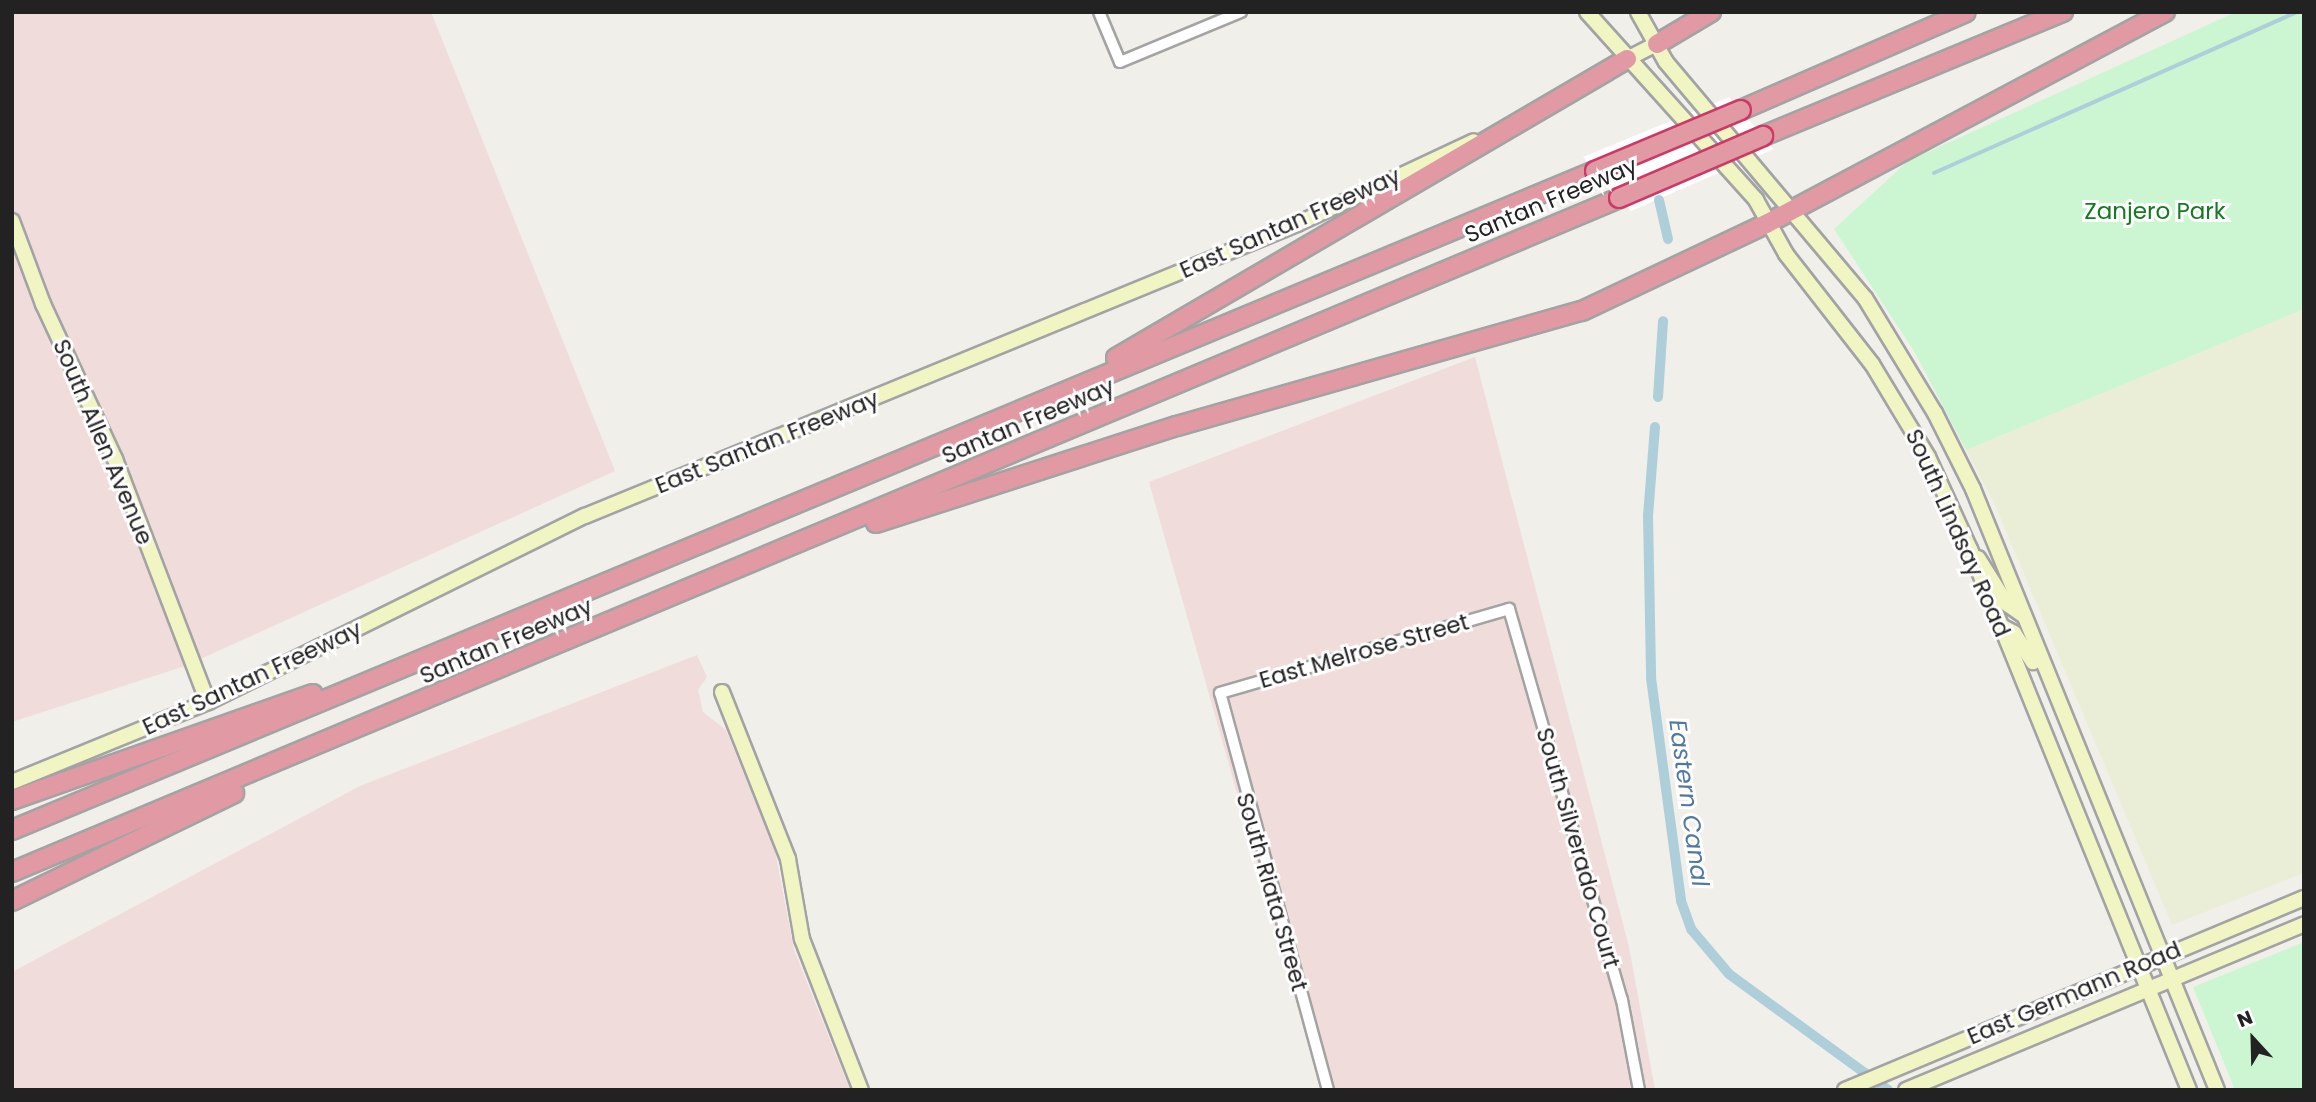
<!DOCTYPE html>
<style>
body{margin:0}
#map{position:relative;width:2316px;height:1102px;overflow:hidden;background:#f1efea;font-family:Poppins,sans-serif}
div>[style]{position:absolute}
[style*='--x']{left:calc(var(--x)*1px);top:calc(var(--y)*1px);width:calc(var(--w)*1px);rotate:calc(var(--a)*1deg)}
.commercial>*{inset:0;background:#f0dcdb}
.farmland>*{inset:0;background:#ebeed7}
.park>*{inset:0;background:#ccf6d1}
.pier>*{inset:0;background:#fff}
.stream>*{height:3.5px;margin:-1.75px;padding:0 1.75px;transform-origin:1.75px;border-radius:1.75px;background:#aecfda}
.canal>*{height:10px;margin:-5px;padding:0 5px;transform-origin:5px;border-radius:5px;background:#aecfda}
.roads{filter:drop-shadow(2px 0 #a3a3a3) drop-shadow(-2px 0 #a3a3a3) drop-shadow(0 2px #a3a3a3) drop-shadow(0 -2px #a3a3a3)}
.street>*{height:10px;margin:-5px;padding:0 5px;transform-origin:5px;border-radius:5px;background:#fff}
.secondary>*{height:14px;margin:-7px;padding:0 7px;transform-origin:7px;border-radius:7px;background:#f1f5c4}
.highway>*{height:18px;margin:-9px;padding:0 9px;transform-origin:9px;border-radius:9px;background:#e199a4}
.bridges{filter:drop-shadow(2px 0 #cd3966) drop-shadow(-2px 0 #cd3966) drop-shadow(0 2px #cd3966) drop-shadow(0 -2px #cd3966)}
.highway-bridge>*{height:18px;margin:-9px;padding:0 9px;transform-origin:9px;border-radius:9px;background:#e199a4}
span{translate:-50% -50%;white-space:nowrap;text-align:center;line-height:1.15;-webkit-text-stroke:6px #fff;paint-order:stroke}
.street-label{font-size:23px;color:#222}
.park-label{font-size:23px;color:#167922}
.water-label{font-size:24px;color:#5278a2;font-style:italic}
.frame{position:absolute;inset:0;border:14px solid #222;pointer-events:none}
.north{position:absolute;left:2218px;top:1004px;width:70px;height:70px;-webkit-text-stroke:5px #fff;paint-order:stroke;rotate:338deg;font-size:19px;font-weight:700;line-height:28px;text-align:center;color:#222}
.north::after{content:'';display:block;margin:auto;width:24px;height:32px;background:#222;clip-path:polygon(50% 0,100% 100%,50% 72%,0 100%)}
</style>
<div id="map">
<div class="commercial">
<i style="clip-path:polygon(12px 12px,431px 12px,615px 471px,185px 666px,12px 722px)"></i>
<i style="clip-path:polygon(1475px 357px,1629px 947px,1655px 1090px,1321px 1090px,1149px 482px)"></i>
<i style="clip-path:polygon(697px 655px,707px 677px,698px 690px,703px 712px,726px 730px,775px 851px,794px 950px,850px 1090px,12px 1090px,12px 972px,360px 786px)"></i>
</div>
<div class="farmland">
<i style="clip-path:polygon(2304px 309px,2304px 873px,2172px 925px,1994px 503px,1966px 450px)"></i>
</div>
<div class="park">
<i style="clip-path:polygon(2236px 12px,2304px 12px,2304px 309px,1966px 450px,1914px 351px,1834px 229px,1908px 161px)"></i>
<i style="clip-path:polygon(2304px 942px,2304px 1090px,2235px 1090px,2193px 987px)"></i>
</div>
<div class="pier">
<i style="clip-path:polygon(1729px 97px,1774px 149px,1631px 211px,1583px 157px)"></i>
</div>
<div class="stream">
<i style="--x:1934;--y:173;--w:397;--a:-23.9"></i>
</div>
<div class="canal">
<i style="--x:1659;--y:200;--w:40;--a:77"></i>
<i style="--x:1658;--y:397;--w:76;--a:-86.2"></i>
<i style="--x:1655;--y:427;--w:88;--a:94.5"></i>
<i style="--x:1648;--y:515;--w:163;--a:88.9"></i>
<i style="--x:1651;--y:678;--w:225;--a:82.3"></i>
<i style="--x:1681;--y:901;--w:30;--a:70"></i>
<i style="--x:1691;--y:929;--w:59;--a:49.8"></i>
<i style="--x:1729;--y:974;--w:197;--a:36.1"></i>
</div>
<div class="roads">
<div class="street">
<i style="--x:1099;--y:12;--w:54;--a:67.2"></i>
<i style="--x:1120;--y:62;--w:131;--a:-22.5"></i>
<i style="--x:1328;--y:1090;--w:411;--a:-105.2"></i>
<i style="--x:1220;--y:693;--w:301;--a:-16.2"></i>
<i style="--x:1509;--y:609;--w:407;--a:73.9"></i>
<i style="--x:1622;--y:1000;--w:92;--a:79.3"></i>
</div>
<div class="secondary">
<i style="--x:1587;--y:12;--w:253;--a:48"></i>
<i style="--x:1756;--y:200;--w:62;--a:60.9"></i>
<i style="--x:1786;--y:254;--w:140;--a:52"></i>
<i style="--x:1872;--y:364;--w:109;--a:58.9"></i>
<i style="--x:1928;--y:457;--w:101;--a:65.5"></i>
<i style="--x:1970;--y:549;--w:584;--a:67.96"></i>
<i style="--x:1638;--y:12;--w:57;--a:60.8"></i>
<i style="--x:1666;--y:62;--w:309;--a:49.9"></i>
<i style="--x:1865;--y:298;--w:135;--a:58.7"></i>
<i style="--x:1935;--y:413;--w:85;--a:63.4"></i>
<i style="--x:1973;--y:489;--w:649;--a:67.9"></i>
<i style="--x:1627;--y:59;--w:34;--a:-27"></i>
<i style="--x:12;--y:221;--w:89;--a:69.5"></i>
<i style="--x:43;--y:304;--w:171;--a:65.1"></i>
<i style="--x:115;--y:459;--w:260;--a:69.1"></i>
<i style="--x:1978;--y:558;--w:54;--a:57.8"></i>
<i style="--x:2007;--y:604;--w:21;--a:35"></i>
<i style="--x:2001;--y:626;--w:15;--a:28"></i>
<i style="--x:2014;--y:633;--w:35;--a:57"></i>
<i style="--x:722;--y:692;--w:180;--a:68.4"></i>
<i style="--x:788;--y:859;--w:81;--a:80.1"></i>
<i style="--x:802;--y:939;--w:162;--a:68.7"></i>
<i style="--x:12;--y:782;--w:212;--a:-22.2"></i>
<i style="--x:208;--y:702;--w:420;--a:-26.3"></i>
<i style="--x:585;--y:516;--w:770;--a:-22.3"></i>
<i style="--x:1297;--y:224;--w:195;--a:-25.1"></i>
<i style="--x:1845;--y:1090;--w:498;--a:-22.7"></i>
<i style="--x:1906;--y:1090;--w:431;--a:-22.6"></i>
</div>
<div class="highway">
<i style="--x:1657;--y:44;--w:63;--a:-30.7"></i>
<i style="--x:1741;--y:110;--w:245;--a:-23.5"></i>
<i style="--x:1763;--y:136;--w:325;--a:-22.5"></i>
<i style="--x:1116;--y:358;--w:592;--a:-30.33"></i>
<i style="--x:876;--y:523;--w:316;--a:-17.9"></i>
<i style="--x:1177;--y:426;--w:421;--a:-15.9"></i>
<i style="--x:1582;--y:311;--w:204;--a:-25.3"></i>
<i style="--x:1766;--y:224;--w:452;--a:-28"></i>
<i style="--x:12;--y:800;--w:319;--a:-19.4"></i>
<i style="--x:12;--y:830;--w:1715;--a:-22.6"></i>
<i style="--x:12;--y:872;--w:1743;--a:-22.75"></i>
<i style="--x:12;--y:901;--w:247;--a:-25.9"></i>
</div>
</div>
<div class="bridges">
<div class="highway-bridge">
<i style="--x:1595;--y:171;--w:158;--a:-22.7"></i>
<i style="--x:1619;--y:198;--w:157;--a:-23.3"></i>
</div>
</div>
<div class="street-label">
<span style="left:1551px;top:200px;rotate:-23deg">Santan Freeway</span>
<span style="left:1290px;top:223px;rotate:-24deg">East Santan Freeway</span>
<span style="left:1028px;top:421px;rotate:-23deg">Santan Freeway</span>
<span style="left:103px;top:442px;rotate:67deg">South Allen Avenue</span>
<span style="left:767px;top:442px;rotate:-22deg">East Santan Freeway</span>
<span style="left:1958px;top:533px;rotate:66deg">South Lindsay Road</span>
<span style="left:506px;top:641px;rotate:-23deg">Santan Freeway</span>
<span style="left:1364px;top:651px;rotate:-16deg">East Melrose Street</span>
<span style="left:252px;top:678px;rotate:-25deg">East Santan Freeway</span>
<span style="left:1578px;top:848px;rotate:74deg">South Silverado Court</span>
<span style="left:1272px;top:892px;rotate:74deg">South Riata Street</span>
<span style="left:2074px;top:993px;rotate:-23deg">East Germann Road</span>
</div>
<div class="park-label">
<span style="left:2155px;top:211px">Zanjero Park</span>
</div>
<div class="water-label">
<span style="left:1689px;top:803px;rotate:82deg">Eastern Canal</span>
</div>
<div class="frame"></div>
<div class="north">N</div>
</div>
